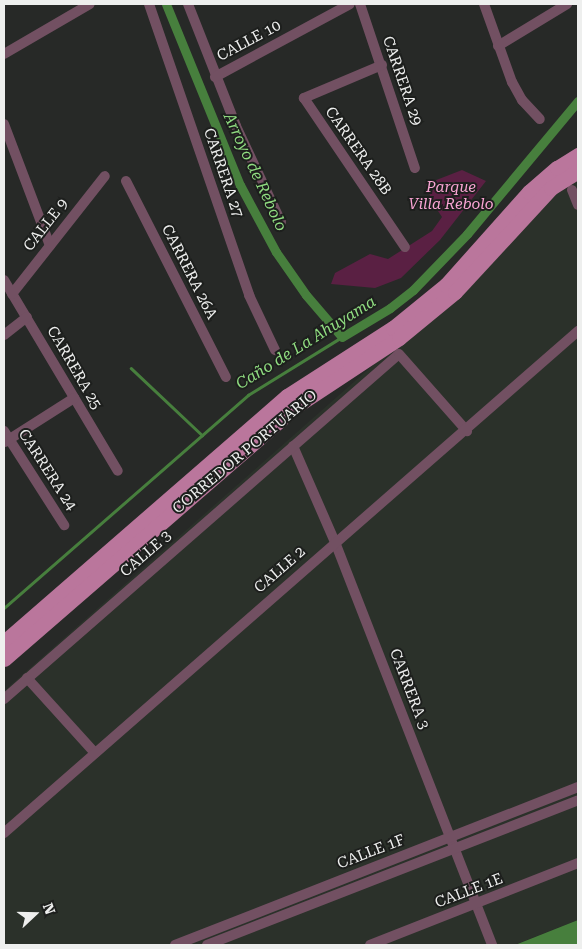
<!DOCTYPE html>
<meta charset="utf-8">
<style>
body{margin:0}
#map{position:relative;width:582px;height:949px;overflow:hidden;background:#272927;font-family:"Roboto Serif",serif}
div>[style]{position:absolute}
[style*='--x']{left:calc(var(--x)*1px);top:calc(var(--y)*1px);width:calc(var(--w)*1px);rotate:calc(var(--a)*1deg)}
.built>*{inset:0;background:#2b312a}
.green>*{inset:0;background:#5a2043}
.water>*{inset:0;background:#477f3d}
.stream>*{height:2.5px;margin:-1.25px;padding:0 1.25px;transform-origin:1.25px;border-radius:1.25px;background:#477f3d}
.canal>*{height:9px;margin:-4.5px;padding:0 4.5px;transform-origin:4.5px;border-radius:4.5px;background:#477f3d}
.street>*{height:10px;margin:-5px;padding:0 5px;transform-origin:5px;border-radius:5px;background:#725062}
.primary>*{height:15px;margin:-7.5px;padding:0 7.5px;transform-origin:7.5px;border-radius:7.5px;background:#ba769c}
span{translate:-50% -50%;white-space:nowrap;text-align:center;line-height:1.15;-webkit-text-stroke:4px #1d1f1d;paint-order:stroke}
.street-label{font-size:15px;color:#eeefee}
.park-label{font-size:15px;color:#faa5d4;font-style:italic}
.water-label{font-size:16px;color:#90dd81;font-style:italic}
.frame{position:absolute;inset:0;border:5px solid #eeefee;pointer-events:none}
.north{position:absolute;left:10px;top:889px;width:50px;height:50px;-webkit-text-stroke:4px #1d1f1d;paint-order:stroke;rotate:69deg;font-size:14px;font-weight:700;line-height:20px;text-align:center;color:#eeefee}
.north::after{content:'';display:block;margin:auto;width:18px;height:22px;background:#eeefee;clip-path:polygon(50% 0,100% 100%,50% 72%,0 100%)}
</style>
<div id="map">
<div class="built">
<i style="clip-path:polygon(578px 176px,578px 920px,514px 945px,4px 945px,4px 691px,381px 358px,406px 342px,464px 292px,544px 202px)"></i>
</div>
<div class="green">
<i style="clip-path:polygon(462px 170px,486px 181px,440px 240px,401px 278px,375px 288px,331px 284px,335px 273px,370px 254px,388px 259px,432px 231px,442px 217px,432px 202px,426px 184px)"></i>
</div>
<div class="water">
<i style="clip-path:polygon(578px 920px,578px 945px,515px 945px)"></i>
</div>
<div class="stream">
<i style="--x:131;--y:368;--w:98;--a:43.3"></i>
<i style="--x:4;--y:608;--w:324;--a:-41.1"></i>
<i style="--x:248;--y:395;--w:110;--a:-31.7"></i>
</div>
<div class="canal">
<i style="--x:166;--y:4;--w:196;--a:67.8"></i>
<i style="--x:240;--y:185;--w:76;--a:61.8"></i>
<i style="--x:276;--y:252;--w:52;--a:55.1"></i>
<i style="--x:306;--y:295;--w:55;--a:49.4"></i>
<i style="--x:342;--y:337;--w:56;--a:-31.1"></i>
<i style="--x:390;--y:308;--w:29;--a:-38"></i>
<i style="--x:413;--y:290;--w:78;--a:-46"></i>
<i style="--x:467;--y:234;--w:173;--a:-50.2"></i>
</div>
<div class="street">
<i style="--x:149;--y:4;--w:308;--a:71"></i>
<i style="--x:249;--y:295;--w:61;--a:64.7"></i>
<i style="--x:188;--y:4;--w:131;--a:68.5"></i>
<i style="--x:236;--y:126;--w:106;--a:64.9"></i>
<i style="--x:360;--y:4;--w:173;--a:71.5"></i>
<i style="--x:484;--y:4;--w:83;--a:70.3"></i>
<i style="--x:512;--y:82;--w:21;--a:61"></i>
<i style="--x:522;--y:100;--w:26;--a:47"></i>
<i style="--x:498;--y:46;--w:81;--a:-31.3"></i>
<i style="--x:4;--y:54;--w:99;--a:-30.2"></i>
<i style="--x:382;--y:65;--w:85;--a:157.1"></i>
<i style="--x:304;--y:98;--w:180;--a:55.9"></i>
<i style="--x:215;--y:77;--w:153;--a:-28.4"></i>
<i style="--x:4;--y:124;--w:130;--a:69.3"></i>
<i style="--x:126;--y:181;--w:220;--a:63"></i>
<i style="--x:572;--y:190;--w:16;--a:68"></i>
<i style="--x:4;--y:280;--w:222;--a:59.2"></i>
<i style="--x:12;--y:294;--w:150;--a:-51.8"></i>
<i style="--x:4;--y:335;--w:29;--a:-38"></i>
<i style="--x:4;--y:431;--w:112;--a:57.4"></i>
<i style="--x:5;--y:442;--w:82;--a:-32.5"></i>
<i style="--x:293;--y:446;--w:105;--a:66.4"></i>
<i style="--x:335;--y:542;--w:433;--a:68.7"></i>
<i style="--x:27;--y:678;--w:101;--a:47.8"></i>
<i style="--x:4;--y:699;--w:524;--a:-41.13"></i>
<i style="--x:399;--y:354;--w:103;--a:48.6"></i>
<i style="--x:4;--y:833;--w:763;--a:-41.17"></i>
<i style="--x:175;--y:945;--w:433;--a:-21.4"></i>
<i style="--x:207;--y:945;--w:398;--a:-21.3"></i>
<i style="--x:370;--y:945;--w:224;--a:-21.5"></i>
</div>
<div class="primary">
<i style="--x:4;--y:642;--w:375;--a:-41"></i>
<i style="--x:287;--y:396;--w:126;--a:-32.7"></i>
<i style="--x:393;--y:328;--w:68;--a:-39.1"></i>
<i style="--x:446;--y:285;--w:125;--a:-48.3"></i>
<i style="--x:529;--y:192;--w:37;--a:-41"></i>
<i style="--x:557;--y:168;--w:25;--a:-32"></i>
<i style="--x:4;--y:659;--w:386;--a:-40.9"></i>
<i style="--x:296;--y:406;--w:123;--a:-33.4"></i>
<i style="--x:399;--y:338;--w:72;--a:-39.4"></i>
<i style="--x:455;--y:292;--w:142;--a:-47.3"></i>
<i style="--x:551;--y:188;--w:32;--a:-32"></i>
</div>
<div class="street-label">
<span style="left:249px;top:41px;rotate:-28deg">CALLE 10</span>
<span style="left:402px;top:81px;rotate:71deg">CARRERA 29</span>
<span style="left:358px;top:151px;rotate:55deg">CARRERA 28B</span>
<span style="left:223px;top:173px;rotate:71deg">CARRERA 27</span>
<span style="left:46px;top:225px;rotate:-52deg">CALLE 9</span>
<span style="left:189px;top:272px;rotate:63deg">CARRERA 26A</span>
<span style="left:74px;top:368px;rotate:60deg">CARRERA 25</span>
<span style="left:245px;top:452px;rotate:-40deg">CORREDOR PORTUARIO</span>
<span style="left:47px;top:470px;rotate:57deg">CARRERA 24</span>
<span style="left:146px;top:554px;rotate:-41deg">CALLE 3</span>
<span style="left:280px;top:570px;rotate:-41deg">CALLE 2</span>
<span style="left:409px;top:689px;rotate:69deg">CARRERA 3</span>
<span style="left:371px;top:852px;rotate:-21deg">CALLE 1F</span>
<span style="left:469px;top:891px;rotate:-21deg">CALLE 1E</span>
</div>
<div class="park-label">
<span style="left:451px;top:196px">Parque<br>Villa Rebolo</span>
</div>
<div class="water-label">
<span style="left:255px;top:172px;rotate:65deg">Arroyo de Rebolo</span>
<span style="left:306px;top:343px;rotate:-32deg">Caño de La Ahuyama</span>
</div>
<div class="frame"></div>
<div class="north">N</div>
</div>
